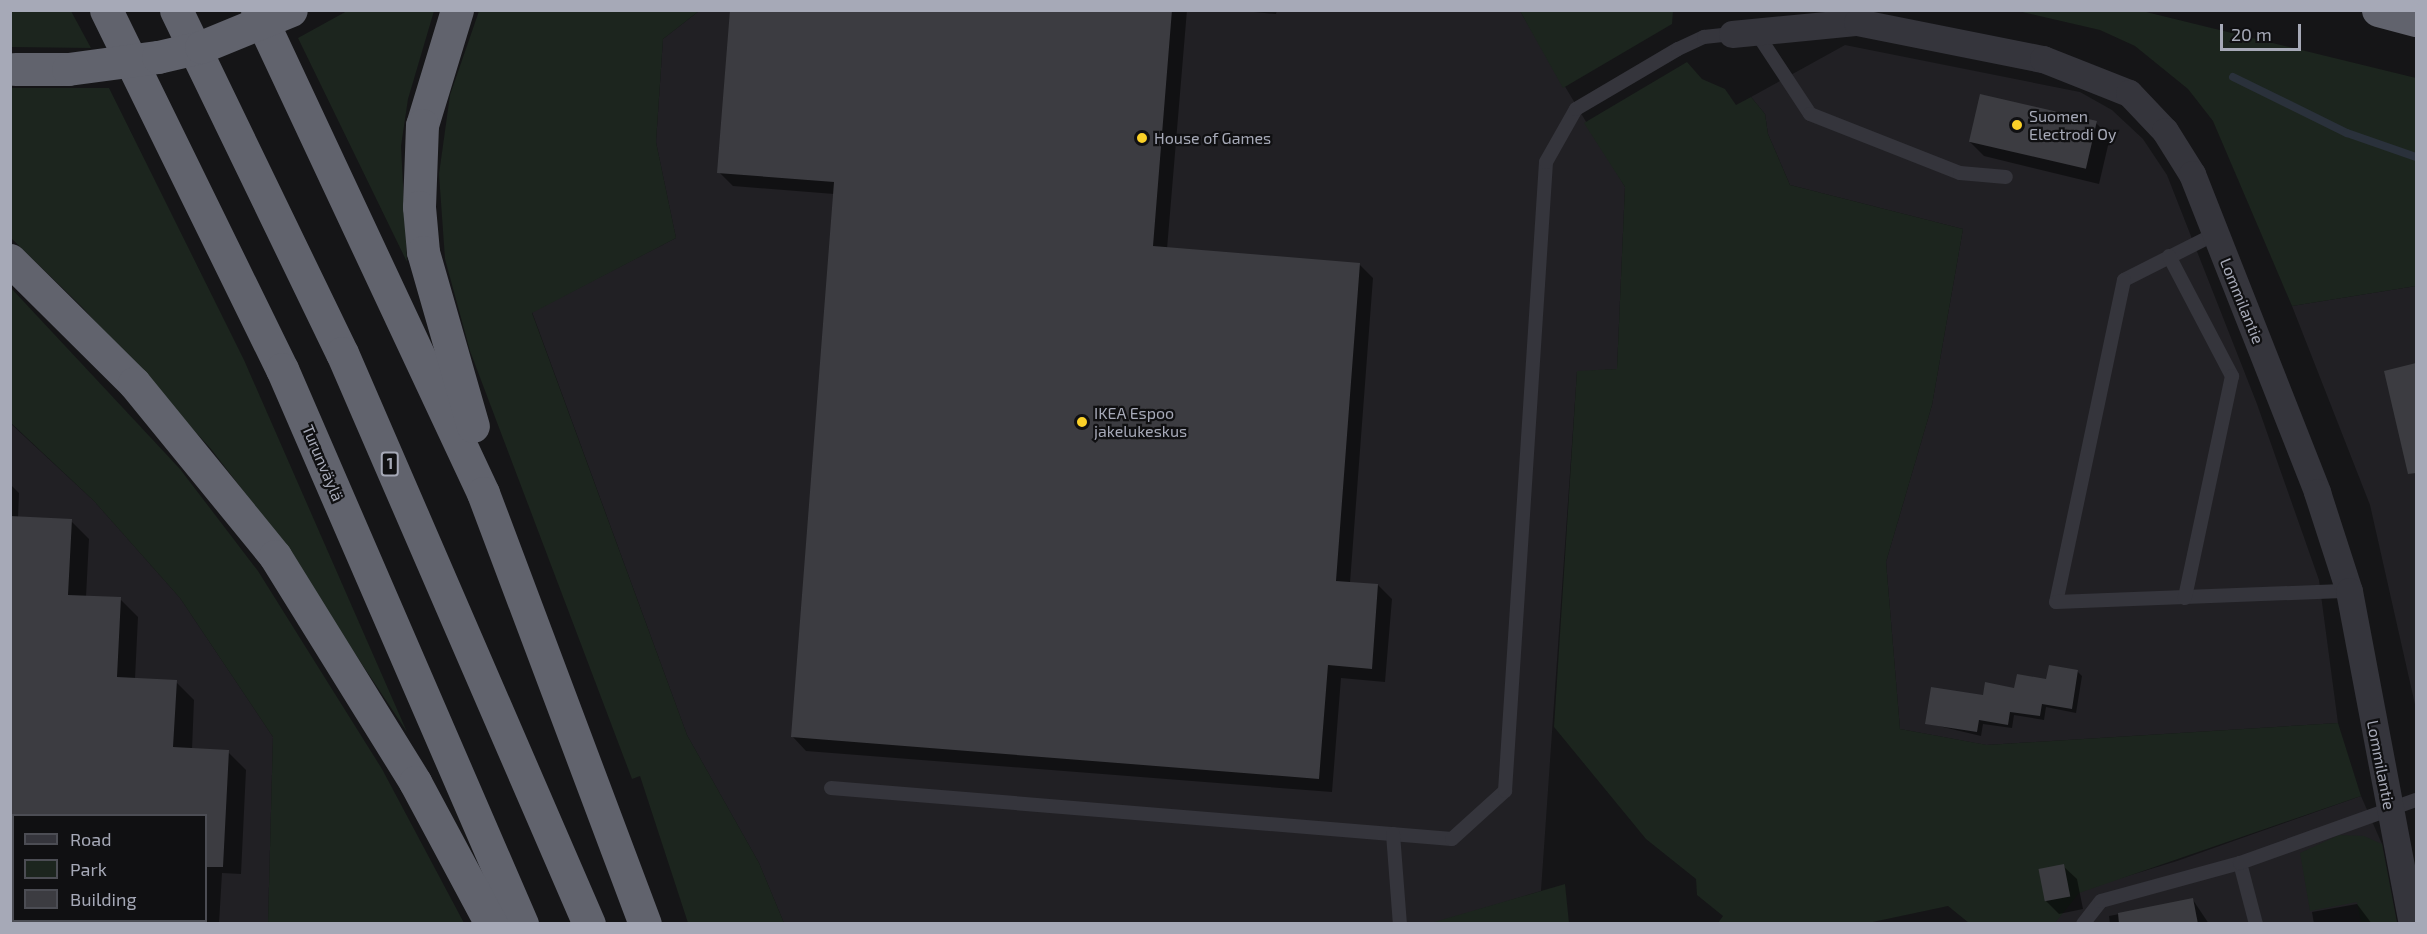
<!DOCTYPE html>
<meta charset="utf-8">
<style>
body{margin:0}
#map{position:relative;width:2427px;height:934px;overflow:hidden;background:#151517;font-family:"Exo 2",sans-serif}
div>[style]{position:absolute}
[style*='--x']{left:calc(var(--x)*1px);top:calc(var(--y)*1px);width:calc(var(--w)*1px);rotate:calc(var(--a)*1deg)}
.built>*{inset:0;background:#212024}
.green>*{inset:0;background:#1c251e}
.shadow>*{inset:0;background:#0007}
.stream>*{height:8px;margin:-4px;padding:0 4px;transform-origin:4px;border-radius:4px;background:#2a313b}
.building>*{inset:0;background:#3c3c41;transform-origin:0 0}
.lane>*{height:14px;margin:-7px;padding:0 7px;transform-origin:7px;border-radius:7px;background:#35353c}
.street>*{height:27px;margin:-13.5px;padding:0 13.5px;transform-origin:13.5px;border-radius:13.5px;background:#35353c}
.highway>*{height:33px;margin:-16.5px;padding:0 16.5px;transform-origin:16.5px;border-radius:16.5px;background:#61636d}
.highway-bridge>*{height:33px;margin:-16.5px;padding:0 16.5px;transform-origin:16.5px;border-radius:16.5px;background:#61636d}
.dots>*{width:16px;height:16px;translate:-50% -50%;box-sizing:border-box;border:3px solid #101012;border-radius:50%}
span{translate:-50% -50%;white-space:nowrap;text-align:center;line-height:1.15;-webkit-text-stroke:4.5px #101012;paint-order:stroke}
.shield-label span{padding:2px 4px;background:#101012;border:2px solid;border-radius:4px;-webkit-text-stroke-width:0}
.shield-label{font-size:15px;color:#a6a9b7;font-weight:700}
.poi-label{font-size:16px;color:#a6a9b7}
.left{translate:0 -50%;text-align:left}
.street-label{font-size:16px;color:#a6a9b7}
.frame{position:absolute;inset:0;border:12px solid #a6a9b7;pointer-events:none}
.legend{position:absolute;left:12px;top:814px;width:195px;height:108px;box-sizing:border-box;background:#101012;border:2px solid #4c4d54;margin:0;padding:8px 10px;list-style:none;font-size:18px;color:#a6a9b7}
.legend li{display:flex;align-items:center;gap:12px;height:30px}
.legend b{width:30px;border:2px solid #4c4d54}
.scale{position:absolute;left:2220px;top:24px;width:81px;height:27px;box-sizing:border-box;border:3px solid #a6a9b7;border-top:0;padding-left:8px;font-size:18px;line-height:21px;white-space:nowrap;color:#a6a9b7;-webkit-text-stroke:4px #101012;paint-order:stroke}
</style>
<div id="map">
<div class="built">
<i style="clip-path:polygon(717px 10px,1520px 11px,1625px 187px,1617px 369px,1577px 372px,1541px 891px,1431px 924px,784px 923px,759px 863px,687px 735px,532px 312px,676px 238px,656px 142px,663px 39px,699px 11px)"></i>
<i style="clip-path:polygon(1845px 45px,2080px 92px,2112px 110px,2143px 139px,2167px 175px,2257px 404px,2319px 580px,2338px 723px,1986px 745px,1900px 729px,1886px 562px,1932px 405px,1963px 229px,1790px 185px,1768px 134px,1765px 114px,1751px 97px)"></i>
<i style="clip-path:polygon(2416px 286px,2416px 709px,2370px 505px,2292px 306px)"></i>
<i style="clip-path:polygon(evenodd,10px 423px,94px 501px,180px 598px,273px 737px,268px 923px,11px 923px,10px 423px,14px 816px,206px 816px,206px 920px,14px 920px,14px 816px)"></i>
<i style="clip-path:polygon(2361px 796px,2382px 844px,2397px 923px,1969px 924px,2177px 861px)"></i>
</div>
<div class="green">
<i style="clip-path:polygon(10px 11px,71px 11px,91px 48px,11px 47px)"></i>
<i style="clip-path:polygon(347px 11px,434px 11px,408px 99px,401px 146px,407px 262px,298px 38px)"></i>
<i style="clip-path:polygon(479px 11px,717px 11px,699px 11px,663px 39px,656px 142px,676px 238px,532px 313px,687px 735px,759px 863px,784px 923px,688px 923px,640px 776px,632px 779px,470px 351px,445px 259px,439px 174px,450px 95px)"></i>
<i style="clip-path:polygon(1520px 11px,1673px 11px,1672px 24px,1563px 88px)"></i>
<i style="clip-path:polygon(2018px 11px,2142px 11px,2416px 78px,2416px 286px,2292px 306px,2213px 121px,2188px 89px,2135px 46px,2100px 30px)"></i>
<i style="clip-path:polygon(1687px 62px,1702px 79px,1725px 89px,1736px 105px,1751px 97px,1765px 114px,1768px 134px,1790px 185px,1963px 229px,1932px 405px,1886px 562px,1900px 729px,1987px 745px,2338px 723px,2361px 796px,2079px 893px,2055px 923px,1969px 923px,1948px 906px,1868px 923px,1718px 923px,1723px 916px,1697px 895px,1696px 879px,1646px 839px,1554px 727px,1577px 371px,1617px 369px,1625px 187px,1584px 123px)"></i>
<i style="clip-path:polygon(10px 88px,109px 88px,244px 360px,407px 732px,269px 524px,211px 449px,82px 307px,11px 238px)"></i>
<i style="clip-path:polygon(11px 288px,180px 469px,258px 571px,382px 769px,464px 923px,268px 923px,273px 737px,180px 598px,94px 501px,11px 423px)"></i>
<i style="clip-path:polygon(2339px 835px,2364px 836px,2382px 844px,2397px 923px,2361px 923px,2357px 902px,2310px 911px,2300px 853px)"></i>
<i style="clip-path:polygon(1565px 884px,1569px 923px,1431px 923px)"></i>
</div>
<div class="shadow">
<i style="clip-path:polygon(732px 10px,1187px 10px,1167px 249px,1359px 264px,1373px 278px,1350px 583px,1378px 585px,1392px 599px,1385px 682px,1341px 678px,1332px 792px,806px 751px,793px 737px,834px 194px,733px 186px,719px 172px)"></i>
<i style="clip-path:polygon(1233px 10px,1277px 10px,1276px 14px)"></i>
<i style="clip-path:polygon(2096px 123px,2110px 137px,2099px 184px,1984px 156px,1970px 142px)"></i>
<i style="clip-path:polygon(2416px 365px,2416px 459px,2402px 445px,2386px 372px)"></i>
<i style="clip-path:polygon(evenodd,10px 484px,19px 493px,18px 518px,71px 521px,89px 539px,86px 597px,120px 599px,138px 617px,135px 679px,176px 682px,194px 700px,192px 750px,228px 752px,246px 770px,241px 874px,222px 873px,219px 924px,10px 924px,10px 484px,14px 816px,206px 816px,206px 920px,14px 920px,14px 816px)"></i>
<i style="clip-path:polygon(2077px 671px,2082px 676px,2076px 713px,2046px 707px,2044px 720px,2014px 715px,2012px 728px,1983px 724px,1981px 736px,1926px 723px,1984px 697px)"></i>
<i style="clip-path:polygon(2063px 866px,2077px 879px,2083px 909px,2059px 914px,2045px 900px)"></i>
<i style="clip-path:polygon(2193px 900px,2209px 924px,2110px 924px,2109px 916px)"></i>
<i style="clip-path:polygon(2357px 904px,2372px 924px,2314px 924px,2312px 912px)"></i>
</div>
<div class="stream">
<i style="--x:2233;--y:77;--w:127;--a:26.2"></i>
<i style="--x:2347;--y:133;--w:73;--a:19.2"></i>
</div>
<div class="building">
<i style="clip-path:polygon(730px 10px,1172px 10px,1153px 246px,1360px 263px,1336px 581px,1378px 584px,1372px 669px,1328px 665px,1319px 779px,791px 737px,834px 182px,717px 173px)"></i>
<i style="left:1980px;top:94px;width:120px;height:49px;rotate:13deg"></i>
<i style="clip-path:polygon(2416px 363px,2416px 473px,2408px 474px,2384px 371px)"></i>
<i style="clip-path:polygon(10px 516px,72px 519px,68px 595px,121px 597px,117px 677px,177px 680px,173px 747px,229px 750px,223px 867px,206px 867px,206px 816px,10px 816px)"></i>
<i style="clip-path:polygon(2049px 665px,2078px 670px,2072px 709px,2042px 704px,2040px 716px,2010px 712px,2008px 725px,1979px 720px,1977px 732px,1925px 724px,1931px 687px,1983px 695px,1985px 682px,2014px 688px,2017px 674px,2046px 679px)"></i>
<i style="left:2064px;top:864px;width:33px;height:26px;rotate:79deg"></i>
<i style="clip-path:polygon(2193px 898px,2198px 924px,2119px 924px,2118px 913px)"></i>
</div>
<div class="lane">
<i style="--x:1756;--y:32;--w:98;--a:56.6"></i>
<i style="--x:1810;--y:114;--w:161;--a:21.5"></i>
<i style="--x:1960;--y:173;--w:46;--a:5"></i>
<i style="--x:2215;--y:234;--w:102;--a:153.2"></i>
<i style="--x:2124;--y:280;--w:329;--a:101.9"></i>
<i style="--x:2056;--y:602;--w:293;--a:-2.2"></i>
<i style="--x:2169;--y:256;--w:136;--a:62.3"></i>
<i style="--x:2232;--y:376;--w:227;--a:102"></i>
<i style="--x:831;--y:788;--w:623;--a:4.69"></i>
<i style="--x:1452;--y:839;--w:72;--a:-42.2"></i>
<i style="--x:1505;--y:791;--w:630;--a:-86.27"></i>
<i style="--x:1546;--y:162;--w:61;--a:-60.5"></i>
<i style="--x:1576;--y:109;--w:118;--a:-30.5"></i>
<i style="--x:1678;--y:49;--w:29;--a:-25"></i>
<i style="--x:1704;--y:37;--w:28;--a:-6"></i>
<i style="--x:1393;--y:834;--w:90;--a:85.6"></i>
<i style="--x:2240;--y:863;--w:63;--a:75.3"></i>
<i style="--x:2083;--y:924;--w:29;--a:-52"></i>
<i style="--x:2101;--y:901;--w:144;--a:-15.3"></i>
<i style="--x:2240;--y:863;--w:187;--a:-19.7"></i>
</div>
<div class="street">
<i style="--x:1732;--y:34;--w:126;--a:-5.5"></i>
<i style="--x:1857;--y:22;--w:190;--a:11.3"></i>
<i style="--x:2043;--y:59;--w:92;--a:21.6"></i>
<i style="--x:2129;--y:93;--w:52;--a:46.5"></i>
<i style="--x:2165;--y:131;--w:51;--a:57.9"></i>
<i style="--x:2192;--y:174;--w:342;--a:68.5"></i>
<i style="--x:2317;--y:492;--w:104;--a:72.1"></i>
<i style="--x:2349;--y:591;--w:339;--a:79.3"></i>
</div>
<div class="highway">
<i style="--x:106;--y:10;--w:400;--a:63.9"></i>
<i style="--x:282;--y:369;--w:605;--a:66.61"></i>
<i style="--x:176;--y:10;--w:381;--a:64.2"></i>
<i style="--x:342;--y:353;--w:622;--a:66.61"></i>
<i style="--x:257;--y:10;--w:533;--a:64.92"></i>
<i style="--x:483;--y:493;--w:460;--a:69.4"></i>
<i style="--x:457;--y:10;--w:120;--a:106.9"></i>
<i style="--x:422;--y:125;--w:82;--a:92.1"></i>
<i style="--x:419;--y:207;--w:45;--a:84.9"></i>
<i style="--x:423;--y:252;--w:181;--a:74"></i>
<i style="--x:2378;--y:10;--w:39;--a:15"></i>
<i style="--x:10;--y:260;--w:175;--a:44.8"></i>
<i style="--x:134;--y:383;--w:223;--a:50.8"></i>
<i style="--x:275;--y:556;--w:266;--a:58.2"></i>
<i style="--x:415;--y:782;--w:161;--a:61.8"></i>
</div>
<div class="highway-bridge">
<i style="--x:15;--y:69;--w:53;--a:0"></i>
<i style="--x:68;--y:69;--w:91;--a:-7.6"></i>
<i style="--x:158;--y:57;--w:44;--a:-13.1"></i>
<i style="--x:201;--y:47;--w:97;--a:-22.3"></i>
</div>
<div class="dots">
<i style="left:2017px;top:125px;background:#fbd128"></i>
<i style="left:1142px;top:138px;background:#fbd128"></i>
<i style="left:1082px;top:422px;background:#fbd128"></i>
</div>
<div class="shield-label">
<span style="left:390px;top:464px">1</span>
</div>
<div class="poi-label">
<span class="left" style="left:2029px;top:125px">Suomen<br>Electrodi Oy</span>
<span class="left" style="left:1154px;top:138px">House of Games</span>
<span class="left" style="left:1094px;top:422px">IKEA Espoo<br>jakelukeskus</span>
</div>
<div class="street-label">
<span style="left:2242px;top:301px;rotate:68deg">Lommilantie</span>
<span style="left:323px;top:463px;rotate:67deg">Turunväylä</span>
<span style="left:2381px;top:765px;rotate:79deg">Lommilantie</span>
</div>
<div class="frame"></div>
<ul class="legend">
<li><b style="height:8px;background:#35353c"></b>Road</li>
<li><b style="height:16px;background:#1c251e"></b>Park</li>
<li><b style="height:16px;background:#3c3c41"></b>Building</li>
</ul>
<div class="scale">20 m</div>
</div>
